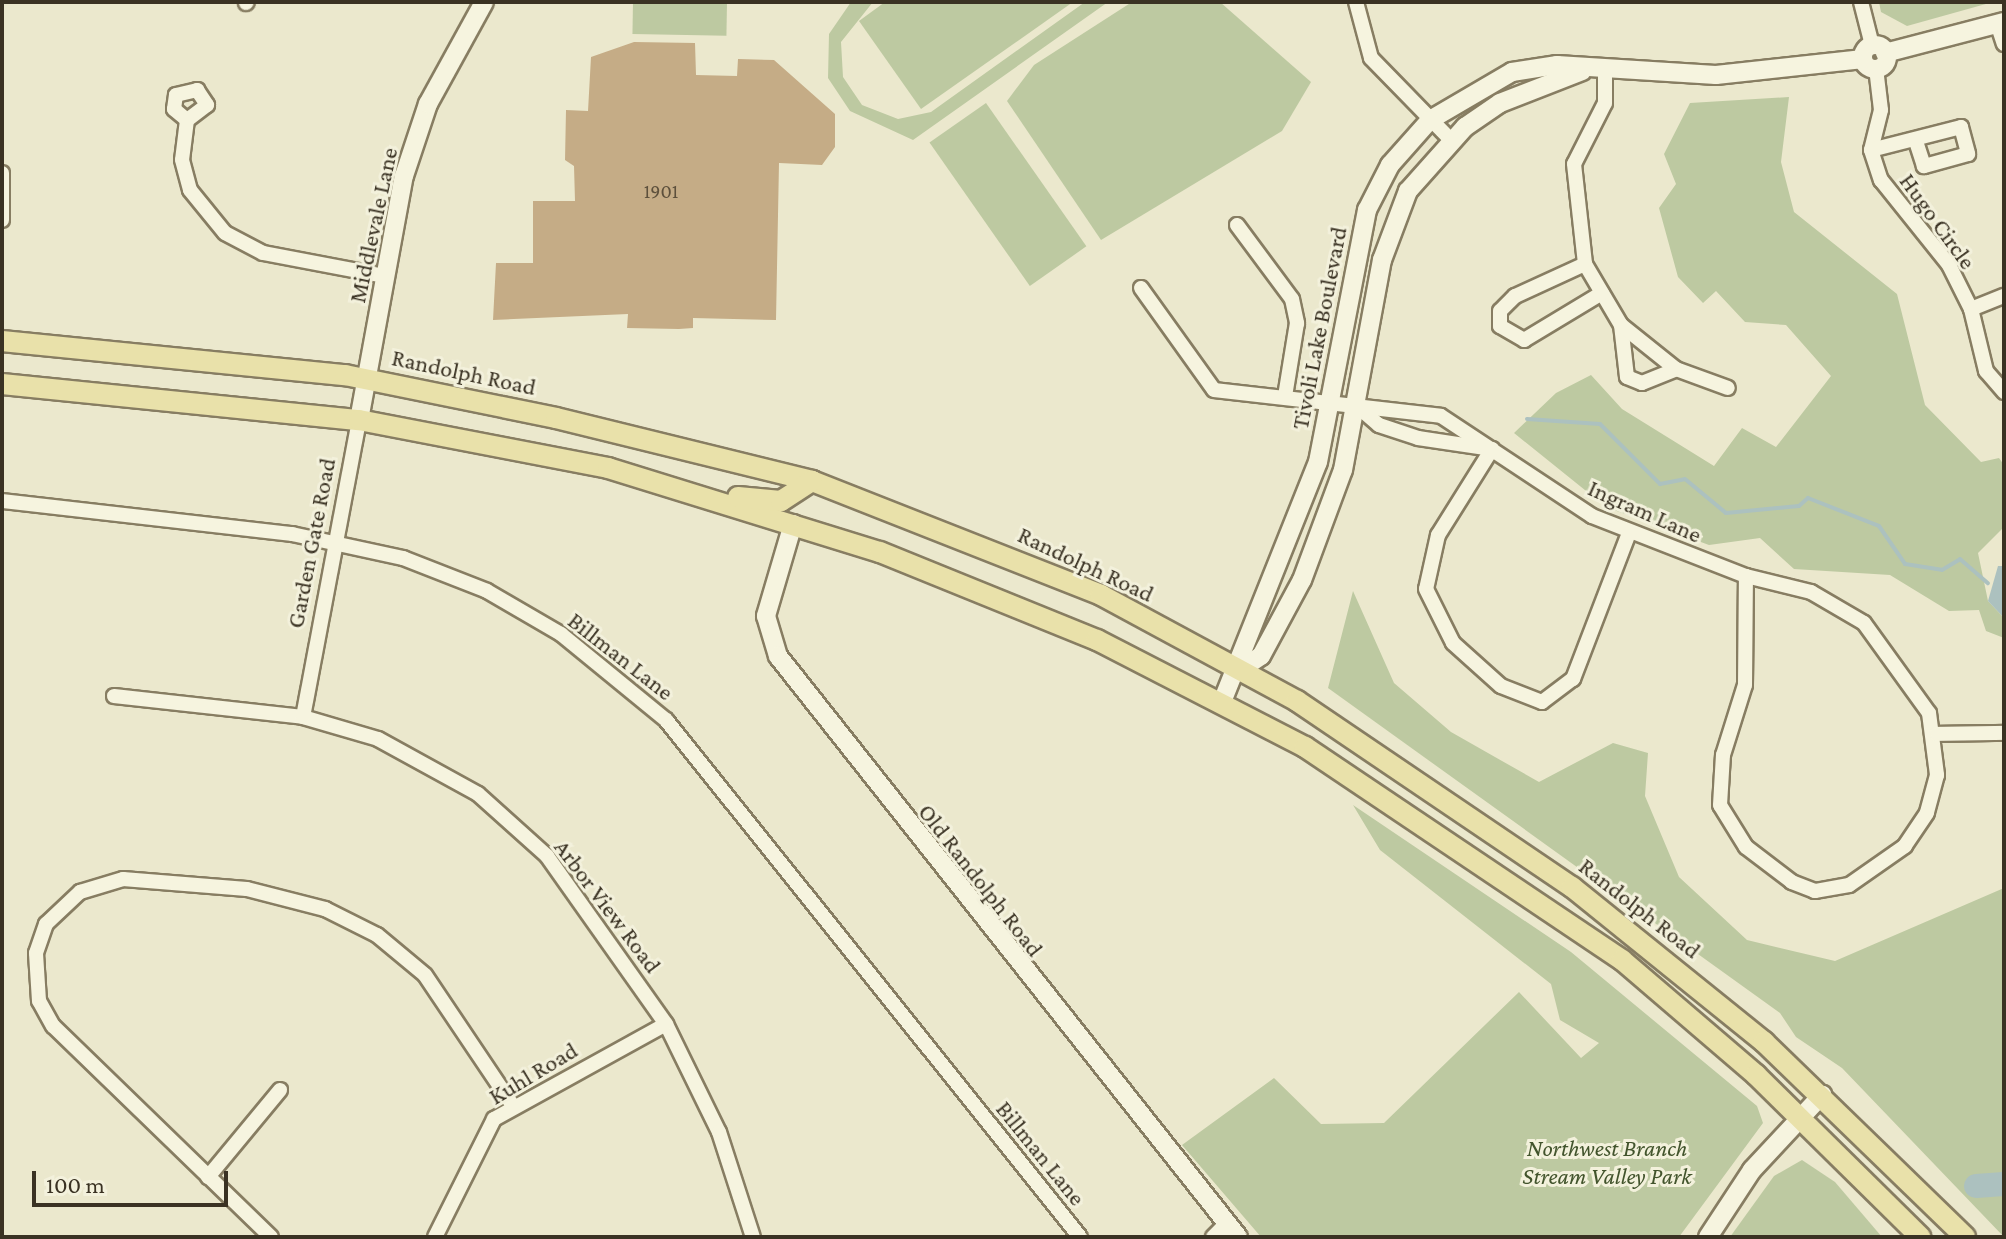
<!DOCTYPE html>
<style>
body{margin:0}
#map{position:relative;width:2006px;height:1239px;overflow:hidden;background:#ebe8cd;font-family:"Crimson Pro",serif}
div>[style]{position:absolute}
[style*='--x']{left:calc(var(--x)*1px);top:calc(var(--y)*1px);width:calc(var(--w)*1px);rotate:calc(var(--a)*1deg)}
.green>*{inset:0;background:#bdc9a1;transform-origin:0 0}
.water>*{inset:0;background:#acc1bf}
.stream>*{height:4px;margin:-2px;padding:0 2px;transform-origin:2px;border-radius:2px;background:#acc1bf}
.river>*{height:24px;margin:-12px;padding:0 12px;transform-origin:12px;border-radius:12px;background:#acc1bf}
.building>*{inset:0;background:#c5ac86}
.roads{filter:drop-shadow(2px 0 #877d62) drop-shadow(-2px 0 #877d62) drop-shadow(0 2px #877d62) drop-shadow(0 -2px #877d62)}
.street>*{height:14px;margin:-7px;padding:0 7px;transform-origin:7px;border-radius:7px;background:#f6f4df}
.secondary>*{height:18px;margin:-9px;padding:0 9px;transform-origin:9px;border-radius:9px;background:#f6f4df}
.secondary>.ring{margin:-9px;padding:0;box-sizing:content-box;background:none;border:18px solid #f6f4df;border-radius:50%}
.primary>*{height:20px;margin:-10px;padding:0 10px;transform-origin:10px;border-radius:10px;background:#e9e1aa}
span{translate:-50% -50%;white-space:nowrap;text-align:center;line-height:1.15;-webkit-text-stroke:6px #f3f1dc;paint-order:stroke}
.number-label{font-size:20px;color:#5d503c}
.number-label span{-webkit-text-stroke-width:0}
.street-label{font-size:24px;color:#3a3223}
.park-label{font-size:24px;color:#42542c;font-style:italic}
.frame{position:absolute;inset:0;border:4px solid #3a3223;pointer-events:none}
.scale{position:absolute;left:32px;top:1171px;width:196px;height:36px;box-sizing:border-box;border:4px solid #3a3223;border-top:0;padding-left:10px;font-size:24px;line-height:28px;white-space:nowrap;color:#3a3223;-webkit-text-stroke:6px #f3f1dc;paint-order:stroke}
</style>
<div id="map">
<div class="green">
<i style="left:633px;top:2px;width:94px;height:32px;rotate:1deg"></i>
<i style="clip-path:polygon(851px 2px,873px 2px,841px 42px,843px 77px,862px 105px,898px 119px,931px 112px,1085px 2px,1108px 2px,913px 140px,850px 111px,828px 78px,829px 34px)"></i>
<i style="clip-path:polygon(885px 2px,1073px 2px,921px 109px,859px 21px)"></i>
<i style="clip-path:polygon(1132px 2px,1220px 2px,1311px 82px,1282px 131px,1101px 240px,1007px 101px,1034px 65px)"></i>
<i style="clip-path:polygon(1879px 2px,1993px 2px,1907px 26px,1881px 12px)"></i>
<i style="clip-path:polygon(1789px 97px,1781px 162px,1794px 212px,1897px 294px,1925px 405px,1981px 462px,1999px 458px,2004px 465px,2004px 527px,1978px 553px,1988px 601px,2004px 618px,2004px 638px,1986px 631px,1979px 610px,1949px 611px,1890px 575px,1794px 569px,1760px 538px,1709px 545px,1606px 507px,1514px 433px,1556px 393px,1591px 375px,1622px 409px,1714px 466px,1742px 428px,1776px 447px,1831px 376px,1786px 325px,1745px 322px,1716px 291px,1703px 303px,1678px 277px,1659px 208px,1676px 184px,1664px 154px,1690px 103px)"></i>
<i style="left:986px;top:103px;width:175px;height:69px;rotate:55deg"></i>
<i style="clip-path:polygon(1353px 591px,1394px 683px,1451px 732px,1539px 782px,1613px 743px,1648px 753px,1645px 796px,1679px 877px,1747px 940px,1835px 961px,2004px 888px,2004px 1237px,1842px 1068px,1796px 1037px,1780px 1013px,1328px 688px)"></i>
<i style="clip-path:polygon(1353px 805px,1571px 952px,1757px 1106px,1763px 1123px,1679px 1237px,1261px 1237px,1182px 1145px,1274px 1078px,1321px 1124px,1384px 1123px,1519px 992px,1581px 1058px,1599px 1043px,1560px 1020px,1551px 984px,1380px 850px)"></i>
<i style="clip-path:polygon(1802px 1160px,1835px 1182px,1882px 1237px,1730px 1237px,1774px 1176px)"></i>
</div>
<div class="water">
<i style="clip-path:polygon(1998px 566px,2004px 566px,2004px 618px,1988px 601px)"></i>
</div>
<div class="stream">
<i style="--x:1527;--y:419;--w:73;--a:3.9"></i>
<i style="--x:1600;--y:424;--w:85;--a:45"></i>
<i style="--x:1660;--y:484;--w:25;--a:-11"></i>
<i style="--x:1685;--y:479;--w:53;--a:39.7"></i>
<i style="--x:1726;--y:513;--w:73;--a:-5.5"></i>
<i style="--x:1799;--y:506;--w:12;--a:-42"></i>
<i style="--x:1808;--y:498;--w:76;--a:21.5"></i>
<i style="--x:1879;--y:526;--w:46;--a:55.6"></i>
<i style="--x:1905;--y:564;--w:37;--a:9"></i>
<i style="--x:1942;--y:570;--w:21;--a:-31"></i>
<i style="--x:1960;--y:559;--w:37;--a:41"></i>
</div>
<div class="river">
<i style="--x:1976;--y:1186;--w:28;--a:-4"></i>
</div>
<div class="building">
<i style="clip-path:polygon(634px 42px,695px 43px,696px 75px,737px 76px,738px 59px,774px 60px,835px 114px,835px 147px,822px 165px,779px 163px,776px 320px,693px 318px,693px 328px,679px 329px,627px 328px,628px 314px,493px 320px,496px 263px,533px 263px,533px 201px,575px 201px,574px 166px,565px 160px,566px 110px,588px 111px,591px 57px)"></i>
</div>
<div class="roads">
<div class="street">
<i style="--x:1356;--y:2;--w:58;--a:75"></i>
<i style="--x:1371;--y:58;--w:115;--a:45.7"></i>
<i style="--x:1861;--y:2;--w:44;--a:75.7"></i>
<i style="--x:246;--y:3;--w:1;--a:-45"></i>
<i style="--x:1997;--y:23;--w:22;--a:72"></i>
<i style="--x:1876;--y:68;--w:42;--a:83.2"></i>
<i style="--x:1881;--y:110;--w:41;--a:104"></i>
<i style="--x:1871;--y:150;--w:32;--a:72"></i>
<i style="--x:1881;--y:180;--w:109;--a:51.3"></i>
<i style="--x:1949;--y:265;--w:49;--a:63.4"></i>
<i style="--x:1971;--y:309;--w:64;--a:76.4"></i>
<i style="--x:1986;--y:371;--w:28;--a:49"></i>
<i style="--x:1605;--y:72;--w:31;--a:90"></i>
<i style="--x:1605;--y:103;--w:68;--a:116.9"></i>
<i style="--x:1574;--y:164;--w:101;--a:83.7"></i>
<i style="--x:1585;--y:264;--w:71;--a:59.5"></i>
<i style="--x:1621;--y:325;--w:52;--a:83.4"></i>
<i style="--x:1627;--y:377;--w:16;--a:22"></i>
<i style="--x:1642;--y:383;--w:37;--a:-22"></i>
<i style="--x:187;--y:120;--w:17;--a:-140"></i>
<i style="--x:174;--y:109;--w:14;--a:-82"></i>
<i style="--x:176;--y:95;--w:22;--a:-13"></i>
<i style="--x:197;--y:90;--w:18;--a:56"></i>
<i style="--x:207;--y:105;--w:25;--a:143"></i>
<i style="--x:187;--y:120;--w:40;--a:97.1"></i>
<i style="--x:182;--y:160;--w:31;--a:75"></i>
<i style="--x:190;--y:190;--w:55;--a:50.9"></i>
<i style="--x:225;--y:233;--w:43;--a:27.8"></i>
<i style="--x:263;--y:253;--w:124;--a:10.7"></i>
<i style="--x:1871;--y:150;--w:93;--a:-14.3"></i>
<i style="--x:1961;--y:127;--w:28;--a:75"></i>
<i style="--x:1968;--y:154;--w:46;--a:164.7"></i>
<i style="--x:1924;--y:166;--w:25;--a:-108"></i>
<i style="--x:2;--y:173;--w:47;--a:90"></i>
<i style="--x:1237;--y:225;--w:92;--a:53.4"></i>
<i style="--x:1292;--y:299;--w:25;--a:78"></i>
<i style="--x:1297;--y:323;--w:74;--a:99.3"></i>
<i style="--x:1585;--y:264;--w:77;--a:155.4"></i>
<i style="--x:1515;--y:296;--w:21;--a:135"></i>
<i style="--x:1500;--y:311;--w:15;--a:90"></i>
<i style="--x:1500;--y:326;--w:28;--a:30"></i>
<i style="--x:1524;--y:340;--w:91;--a:-31.1"></i>
<i style="--x:1141;--y:288;--w:125;--a:54.4"></i>
<i style="--x:1214;--y:390;--w:228;--a:6.5"></i>
<i style="--x:1441;--y:416;--w:181;--a:33.5"></i>
<i style="--x:1592;--y:516;--w:165;--a:21.3"></i>
<i style="--x:1746;--y:576;--w:67;--a:13.8"></i>
<i style="--x:1811;--y:592;--w:61;--a:30.3"></i>
<i style="--x:1864;--y:623;--w:111;--a:54.2"></i>
<i style="--x:1929;--y:713;--w:63;--a:82.6"></i>
<i style="--x:1937;--y:775;--w:39;--a:105"></i>
<i style="--x:1927;--y:813;--w:40;--a:124"></i>
<i style="--x:1905;--y:846;--w:68;--a:145.1"></i>
<i style="--x:1849;--y:885;--w:35;--a:170"></i>
<i style="--x:1815;--y:891;--w:25;--a:-159"></i>
<i style="--x:1792;--y:882;--w:58;--a:-142.7"></i>
<i style="--x:1746;--y:847;--w:49;--a:-121.8"></i>
<i style="--x:1720;--y:805;--w:50;--a:-86.6"></i>
<i style="--x:1723;--y:755;--w:73;--a:-72.6"></i>
<i style="--x:1745;--y:685;--w:109;--a:-89.5"></i>
<i style="--x:1971;--y:309;--w:35;--a:-22"></i>
<i style="--x:1621;--y:325;--w:70;--a:38.7"></i>
<i style="--x:1676;--y:369;--w:55;--a:20.1"></i>
<i style="--x:1357;--y:406;--w:29;--a:41"></i>
<i style="--x:1379;--y:425;--w:41;--a:18.4"></i>
<i style="--x:1418;--y:438;--w:75;--a:8.5"></i>
<i style="--x:1492;--y:449;--w:102;--a:122.1"></i>
<i style="--x:1438;--y:535;--w:55;--a:102.5"></i>
<i style="--x:1426;--y:589;--w:60;--a:63.4"></i>
<i style="--x:1453;--y:643;--w:64;--a:41.9"></i>
<i style="--x:1501;--y:686;--w:44;--a:21.3"></i>
<i style="--x:1542;--y:702;--w:39;--a:-37"></i>
<i style="--x:1573;--y:679;--w:156;--a:-69"></i>
<i style="--x:2;--y:501;--w:292;--a:6.5"></i>
<i style="--x:292;--y:534;--w:114;--a:12.2"></i>
<i style="--x:403;--y:558;--w:90;--a:21.4"></i>
<i style="--x:487;--y:591;--w:86;--a:30.2"></i>
<i style="--x:561;--y:634;--w:136;--a:39.3"></i>
<i style="--x:666;--y:720;--w:662;--a:51.31"></i>
<i style="--x:114;--y:696;--w:190;--a:6.3"></i>
<i style="--x:303;--y:717;--w:78;--a:16.3"></i>
<i style="--x:378;--y:739;--w:114;--a:28.8"></i>
<i style="--x:478;--y:794;--w:93;--a:41.9"></i>
<i style="--x:547;--y:856;--w:206;--a:54.7"></i>
<i style="--x:666;--y:1024;--w:120;--a:63.9"></i>
<i style="--x:719;--y:1132;--w:110;--a:72.1"></i>
<i style="--x:303;--y:717;--w:302;--a:-79.3"></i>
<i style="--x:1937;--y:734;--w:67;--a:-0.9"></i>
<i style="--x:208;--y:1177;--w:113;--a:-50.4"></i>
<i style="--x:271;--y:1237;--w:303;--a:-135.9"></i>
<i style="--x:53;--y:1026;--w:29;--a:-119"></i>
<i style="--x:39;--y:1001;--w:48;--a:-93.6"></i>
<i style="--x:36;--y:953;--w:31;--a:-71"></i>
<i style="--x:46;--y:924;--w:47;--a:-43.3"></i>
<i style="--x:80;--y:892;--w:45;--a:-16.8"></i>
<i style="--x:123;--y:879;--w:124;--a:4.6"></i>
<i style="--x:247;--y:889;--w:81;--a:14.4"></i>
<i style="--x:325;--y:909;--w:58;--a:26.6"></i>
<i style="--x:377;--y:935;--w:62;--a:39.8"></i>
<i style="--x:425;--y:975;--w:158;--a:56.1"></i>
<i style="--x:435;--y:1237;--w:132;--a:-63.4"></i>
<i style="--x:494;--y:1119;--w:196;--a:-28.9"></i>
<i style="--x:1213;--y:1237;--w:18;--a:-45"></i>
</div>
<div class="secondary">
<i class="ring" style="left:1863px;top:45px;width:6px;height:6px"></i>
<i style="--x:1885;--y:53;--w:123;--a:-14.6"></i>
<i style="--x:359;--y:420;--w:248;--a:-79.6"></i>
<i style="--x:404;--y:176;--w:76;--a:-71.6"></i>
<i style="--x:428;--y:104;--w:116;--a:-61.2"></i>
<i style="--x:793;--y:524;--w:96;--a:106.4"></i>
<i style="--x:766;--y:616;--w:42;--a:73.3"></i>
<i style="--x:778;--y:656;--w:741;--a:51.63"></i>
<i style="--x:1240;--y:670;--w:25;--a:-34"></i>
<i style="--x:1261;--y:656;--w:86;--a:-61.7"></i>
<i style="--x:1302;--y:580;--w:117;--a:-69.6"></i>
<i style="--x:1343;--y:470;--w:214;--a:-79.5"></i>
<i style="--x:1382;--y:260;--w:74;--a:-69.4"></i>
<i style="--x:1408;--y:191;--w:86;--a:-48.3"></i>
<i style="--x:1465;--y:127;--w:42;--a:-34.4"></i>
<i style="--x:1500;--y:103;--w:88;--a:-21.3"></i>
<i style="--x:1222;--y:702;--w:258;--a:-68.2"></i>
<i style="--x:1318;--y:462;--w:257;--a:-79"></i>
<i style="--x:1367;--y:210;--w:51;--a:-62.9"></i>
<i style="--x:1390;--y:165;--w:60;--a:-48.4"></i>
<i style="--x:1430;--y:120;--w:95;--a:-30.3"></i>
<i style="--x:1512;--y:72;--w:46;--a:-8.8"></i>
<i style="--x:1557;--y:65;--w:159;--a:3.6"></i>
<i style="--x:1716;--y:75;--w:148;--a:-6.2"></i>
<i style="--x:1708;--y:1237;--w:80;--a:-56.7"></i>
<i style="--x:1752;--y:1170;--w:103;--a:-47"></i>
</div>
<div class="primary">
<i style="--x:2;--y:341;--w:345;--a:5.7"></i>
<i style="--x:345;--y:375;--w:215;--a:11.5"></i>
<i style="--x:556;--y:418;--w:264;--a:13.8"></i>
<i style="--x:812;--y:481;--w:311;--a:21.5"></i>
<i style="--x:1101;--y:595;--w:223;--a:28.4"></i>
<i style="--x:1297;--y:701;--w:332;--a:34.1"></i>
<i style="--x:1572;--y:887;--w:247;--a:38.9"></i>
<i style="--x:1764;--y:1042;--w:280;--a:44.1"></i>
<i style="--x:2;--y:384;--w:359;--a:5.8"></i>
<i style="--x:359;--y:420;--w:254;--a:10.9"></i>
<i style="--x:608;--y:468;--w:285;--a:17.2"></i>
<i style="--x:880;--y:552;--w:234;--a:22.1"></i>
<i style="--x:1097;--y:640;--w:234;--a:27.2"></i>
<i style="--x:1305;--y:747;--w:382;--a:33.9"></i>
<i style="--x:1622;--y:960;--w:177;--a:40.6"></i>
<i style="--x:1756;--y:1075;--w:231;--a:44.6"></i>
<i style="--x:738;--y:497;--w:43;--a:5.3"></i>
<i style="--x:781;--y:501;--w:37;--a:-33"></i>
</div>
</div>
<div class="number-label">
<span style="left:661px;top:191px">1901</span>
</div>
<div class="street-label">
<span style="left:1938px;top:221px;rotate:54deg">Hugo Circle</span>
<span style="left:373px;top:225px;rotate:-78deg">Middlevale Lane</span>
<span style="left:1319px;top:328px;rotate:-79deg">Tivoli Lake Boulevard</span>
<span style="left:464px;top:372px;rotate:12deg">Randolph Road</span>
<span style="left:1645px;top:511px;rotate:24deg">Ingram Lane</span>
<span style="left:311px;top:543px;rotate:-79deg">Garden Gate Road</span>
<span style="left:1086px;top:564px;rotate:25deg">Randolph Road</span>
<span style="left:621px;top:656px;rotate:38deg">Billman Lane</span>
<span style="left:981px;top:880px;rotate:52deg">Old Randolph Road</span>
<span style="left:608px;top:906px;rotate:53deg">Arbor View Road</span>
<span style="left:1640px;top:908px;rotate:38deg">Randolph Road</span>
<span style="left:533px;top:1073px;rotate:-31deg">Kuhl Road</span>
<span style="left:1041px;top:1153px;rotate:51deg">Billman Lane</span>
</div>
<div class="park-label">
<span style="left:1607px;top:1162px">Northwest Branch<br>Stream Valley Park</span>
</div>
<div class="frame"></div>
<div class="scale">100 m</div>
</div>
